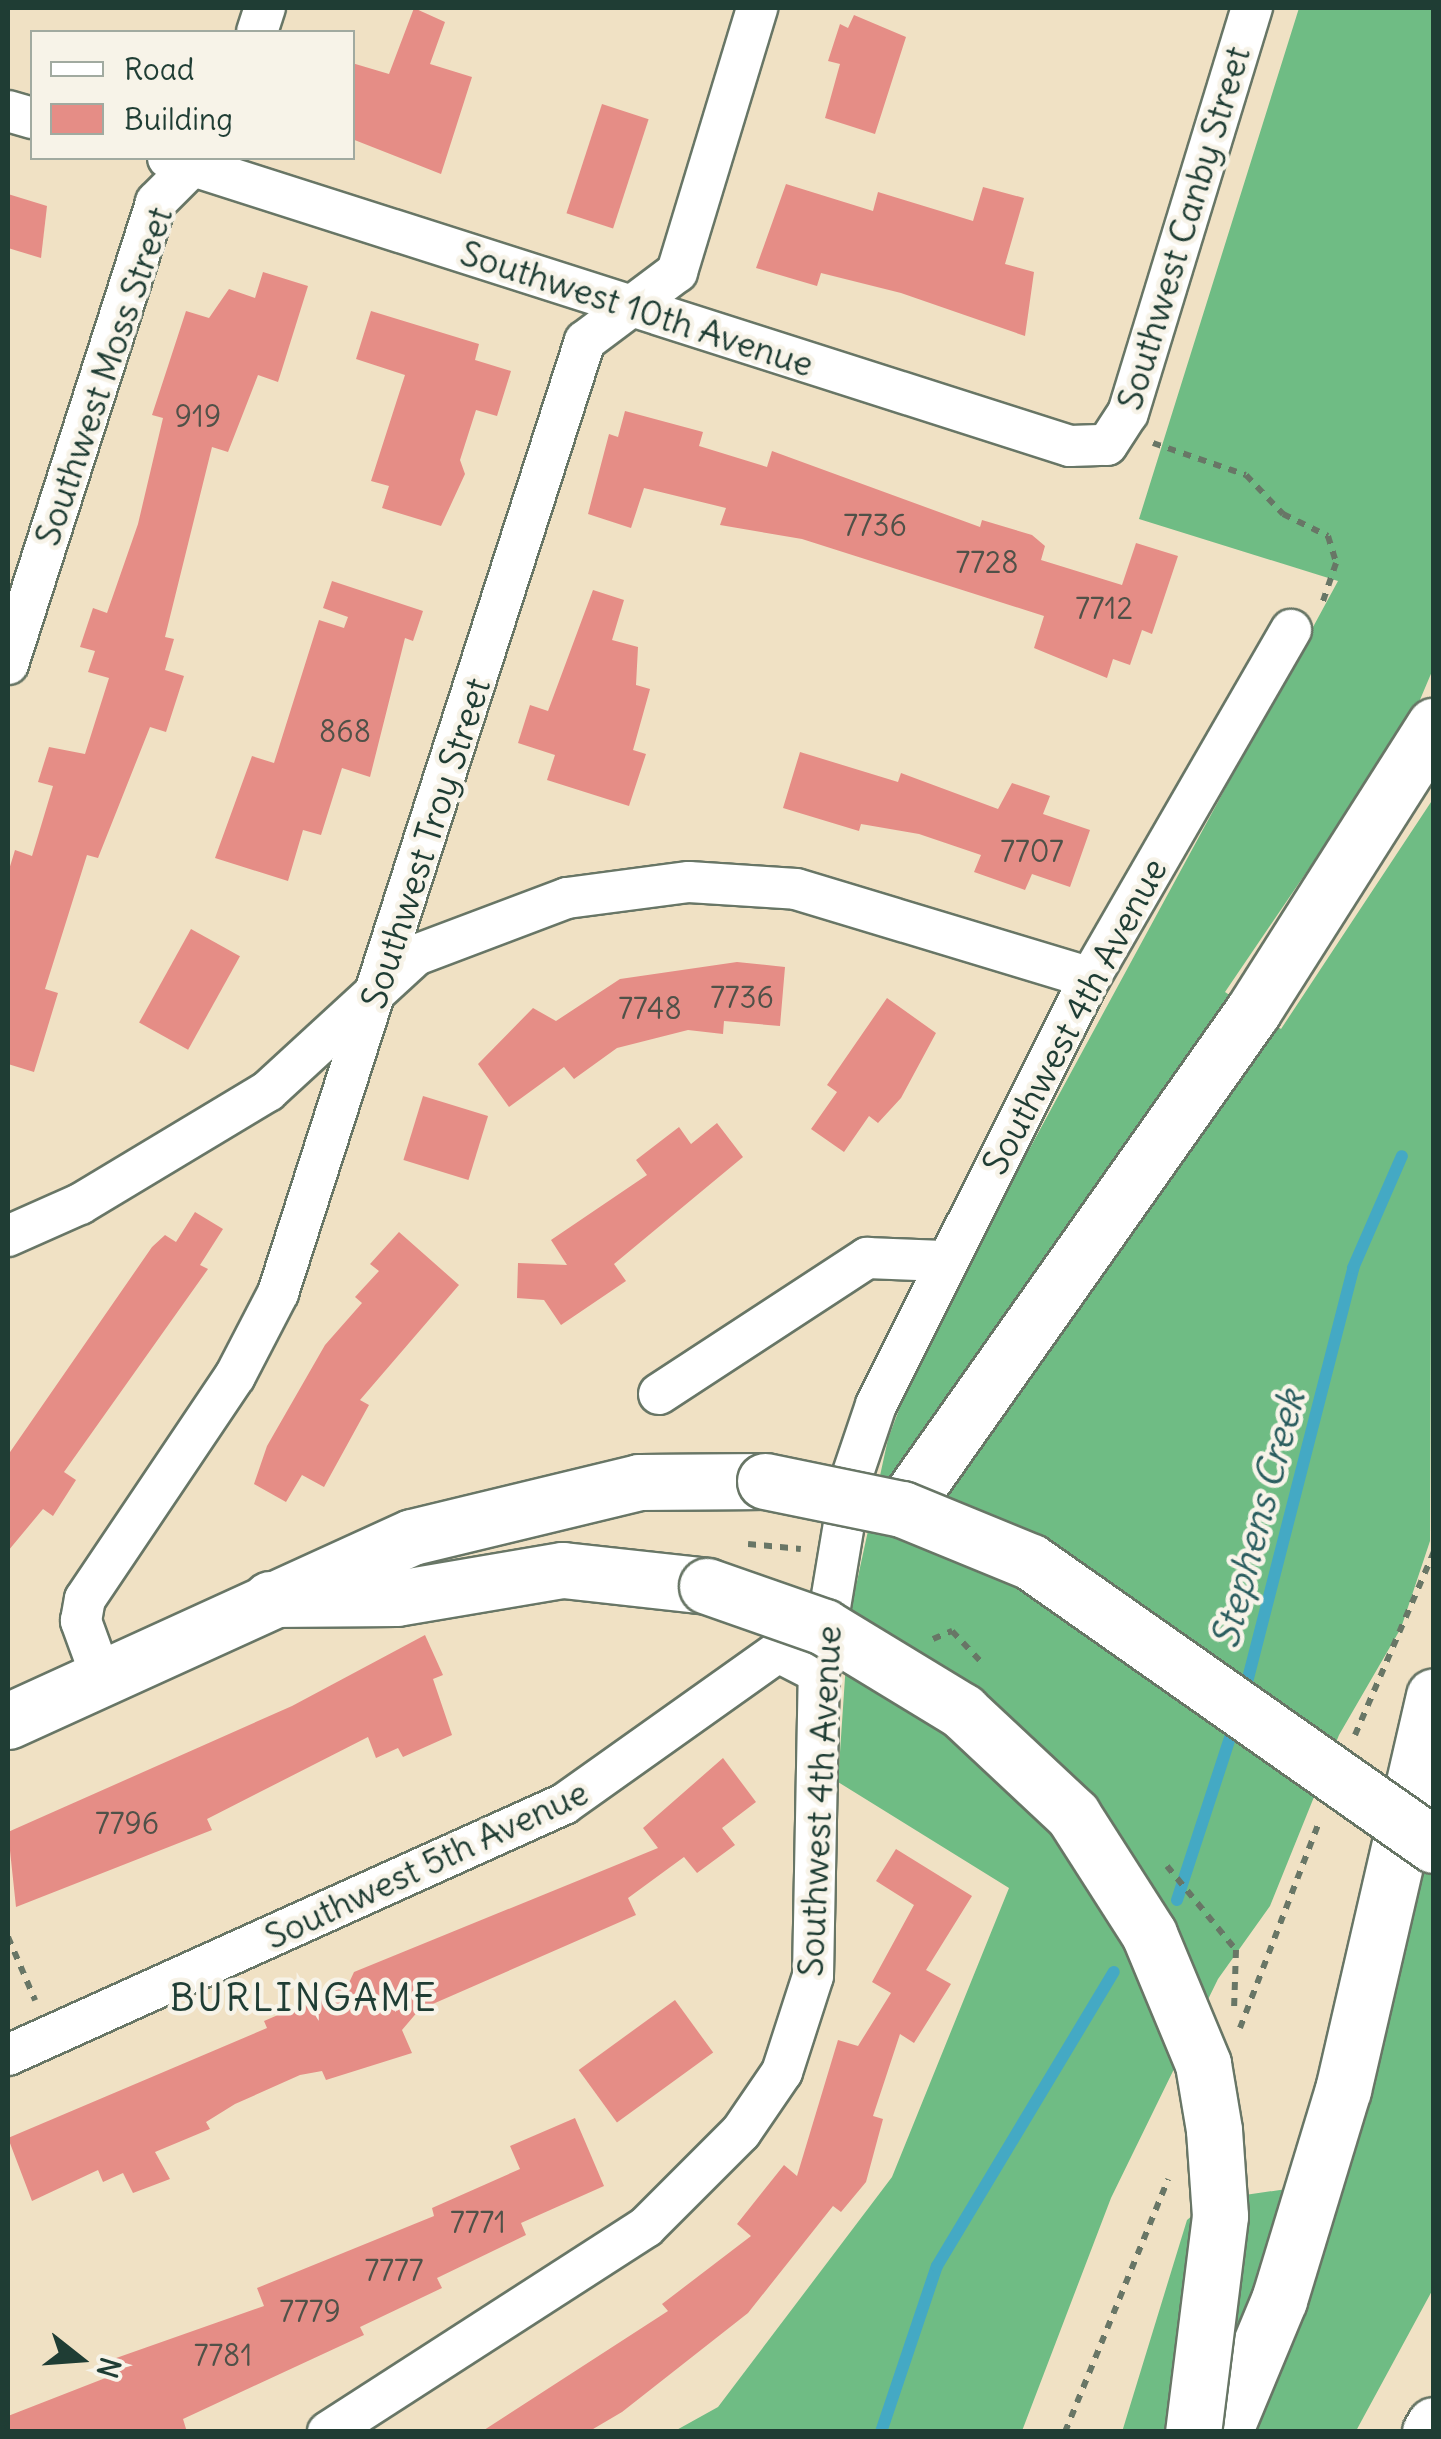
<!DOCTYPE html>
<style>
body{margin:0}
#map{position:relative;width:1441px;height:2439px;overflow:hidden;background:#f0e1c4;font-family:Delius,sans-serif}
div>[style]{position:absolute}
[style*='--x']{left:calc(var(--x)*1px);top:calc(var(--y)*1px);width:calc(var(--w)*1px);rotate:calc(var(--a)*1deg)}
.forest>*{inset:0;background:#6fbc84}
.stream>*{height:12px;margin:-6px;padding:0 6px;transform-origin:6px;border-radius:6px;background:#44a9c4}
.building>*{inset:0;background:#e58d86;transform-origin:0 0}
.path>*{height:6px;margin-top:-3px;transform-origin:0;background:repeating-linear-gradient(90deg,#687666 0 8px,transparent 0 16px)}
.roads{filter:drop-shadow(2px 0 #687666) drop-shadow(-2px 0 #687666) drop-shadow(0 2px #687666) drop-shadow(0 -2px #687666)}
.minor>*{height:40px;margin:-20px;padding:0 20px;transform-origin:20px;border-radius:20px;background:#fff}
.secondary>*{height:55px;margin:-27.5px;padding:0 27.5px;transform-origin:27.5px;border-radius:27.5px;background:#fff}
.motorway>*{height:55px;margin:-27.5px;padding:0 27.5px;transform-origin:27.5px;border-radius:27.5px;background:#fff}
.bridges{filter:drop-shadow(2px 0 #687666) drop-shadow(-2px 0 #687666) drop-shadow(0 2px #687666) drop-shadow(0 -2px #687666)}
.secondary-bridge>*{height:55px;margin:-27.5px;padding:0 27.5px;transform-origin:27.5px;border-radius:27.5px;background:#fff}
.primary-bridge>*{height:55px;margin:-27.5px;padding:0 27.5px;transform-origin:27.5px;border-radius:27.5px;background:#fff}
.motorway-bridge>*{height:55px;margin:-27.5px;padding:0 27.5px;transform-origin:27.5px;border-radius:27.5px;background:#fff}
span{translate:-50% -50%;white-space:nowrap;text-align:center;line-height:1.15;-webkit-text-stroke:9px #f7f3e8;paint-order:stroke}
.number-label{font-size:30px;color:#505148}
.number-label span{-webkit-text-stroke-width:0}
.street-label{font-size:35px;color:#1f3d34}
.water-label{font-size:38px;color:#2a5d5f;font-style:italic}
.neighbourhood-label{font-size:38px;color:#1f3d34;letter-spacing:2.5px}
.frame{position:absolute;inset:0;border:10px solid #1f3d34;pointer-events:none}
.legend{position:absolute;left:30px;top:30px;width:325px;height:130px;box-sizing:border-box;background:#f7f3e8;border:2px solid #a1aaa0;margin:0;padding:12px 18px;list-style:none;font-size:30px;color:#1f3d34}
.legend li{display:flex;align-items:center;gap:20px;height:50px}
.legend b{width:50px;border:2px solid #a1aaa0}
.north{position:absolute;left:30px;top:2309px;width:100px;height:100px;-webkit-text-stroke:8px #f7f3e8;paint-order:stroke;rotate:107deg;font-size:28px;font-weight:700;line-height:40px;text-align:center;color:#1f3d34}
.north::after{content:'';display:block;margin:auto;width:35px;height:45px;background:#1f3d34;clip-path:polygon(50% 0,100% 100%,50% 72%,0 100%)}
</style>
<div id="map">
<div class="forest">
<i style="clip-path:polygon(1299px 8px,1433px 8px,1433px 669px,1414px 714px,1225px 992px,1281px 1029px,1433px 799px,1430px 1541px,1401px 1628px,1339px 1735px,1270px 1906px,1218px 1979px,1111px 2198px,1022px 2431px,673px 2432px,718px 2407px,892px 2177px,1009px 1888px,838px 1782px,849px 1618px,888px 1439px,924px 1343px,1338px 581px,1139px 519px)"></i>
<i style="clip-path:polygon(1433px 1817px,1433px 2289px,1356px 2431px,1122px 2432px,1187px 2220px,1211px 2200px,1307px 2186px,1362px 2121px)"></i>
</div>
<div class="stream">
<i style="--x:1244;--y:1694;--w:440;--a:-75.6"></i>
<i style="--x:1353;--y:1268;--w:122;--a:-66.4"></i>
<i style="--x:1177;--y:1900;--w:186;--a:-71.9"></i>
<i style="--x:881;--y:2432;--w:175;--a:-71.4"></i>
<i style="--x:937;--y:2266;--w:343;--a:-59"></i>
</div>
<div class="building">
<i style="clip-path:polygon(414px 8px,445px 22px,430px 64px,472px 77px,441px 174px,352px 139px,352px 63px,389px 74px)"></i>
<i style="clip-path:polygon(854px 15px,906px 37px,875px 134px,825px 118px,840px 64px,828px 61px,840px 24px,848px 28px)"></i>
<i style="left:602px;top:104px;width:49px;height:115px;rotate:18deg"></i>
<i style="clip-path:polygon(786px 184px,873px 211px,878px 192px,973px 221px,983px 187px,1024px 198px,1005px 264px,1034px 272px,1025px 336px,901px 293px,821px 273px,817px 286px,756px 268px)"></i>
<i style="clip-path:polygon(8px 194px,47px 206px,41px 258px,8px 248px)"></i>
<i style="clip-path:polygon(263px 272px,308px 286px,278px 382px,258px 375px,228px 452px,212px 447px,165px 637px,174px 639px,165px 670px,184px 676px,166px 732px,150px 727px,98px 858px,87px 855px,45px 989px,58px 993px,34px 1072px,8px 1064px,8px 873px,15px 850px,32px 856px,53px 786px,38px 782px,49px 747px,85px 754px,109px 678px,88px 672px,95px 651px,80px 647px,93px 608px,107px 613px,138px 524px,163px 418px,152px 415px,186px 311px,209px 318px,229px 289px,255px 298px)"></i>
<i style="clip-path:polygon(371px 311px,479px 344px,475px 360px,511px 371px,497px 416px,476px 410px,460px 460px,465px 474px,441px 526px,382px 508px,389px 486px,371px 481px,405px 375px,356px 359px)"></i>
<i style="clip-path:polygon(625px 411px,703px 432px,699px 446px,767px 467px,772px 451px,980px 527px,982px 520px,1032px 535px,1045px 546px,1041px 560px,1122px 585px,1136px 543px,1178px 556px,1152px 634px,1142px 630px,1130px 665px,1113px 659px,1107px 678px,1034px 648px,1044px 616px,802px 539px,720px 525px,726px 508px,644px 488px,631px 528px,588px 514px,609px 434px,618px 437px)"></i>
<i style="clip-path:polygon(332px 581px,423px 611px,413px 641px,405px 638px,370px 777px,342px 768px,321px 835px,303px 830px,288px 881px,215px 858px,252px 756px,274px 763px,319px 620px,344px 628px,348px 617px,323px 608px)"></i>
<i style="clip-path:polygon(593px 590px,624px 600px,612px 640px,638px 647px,636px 685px,650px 689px,633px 750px,646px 754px,629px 806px,547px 780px,555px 755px,518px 743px,530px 705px,548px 711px)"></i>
<i style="clip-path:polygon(800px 752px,898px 782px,901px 773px,998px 809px,1012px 783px,1050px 796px,1043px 814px,1090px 830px,1070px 887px,1032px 874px,1025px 890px,974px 872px,981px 855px,919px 834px,861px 824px,859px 831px,783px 808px)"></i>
<i style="left:191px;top:929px;width:56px;height:107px;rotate:29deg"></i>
<i style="clip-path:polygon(737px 962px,785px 967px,780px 1026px,724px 1021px,723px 1034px,688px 1030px,617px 1048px,574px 1079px,564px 1067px,509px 1107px,478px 1064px,533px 1008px,556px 1021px,620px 979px)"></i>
<i style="clip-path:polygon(887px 998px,936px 1033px,901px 1098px,878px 1123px,869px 1116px,844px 1152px,811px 1129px,837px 1092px,827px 1085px)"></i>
<i style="left:423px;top:1096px;width:68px;height:67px;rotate:17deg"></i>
<i style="clip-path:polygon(717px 1123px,743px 1157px,614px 1264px,626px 1281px,561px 1325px,544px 1300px,517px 1298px,518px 1263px,567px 1265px,551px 1240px,647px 1175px,636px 1160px,679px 1127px,691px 1144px)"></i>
<i style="clip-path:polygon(195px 1212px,223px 1229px,200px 1265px,208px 1269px,64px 1472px,76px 1480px,53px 1516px,43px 1509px,8px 1551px,8px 1455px,152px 1247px,165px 1235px,176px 1242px)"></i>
<i style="clip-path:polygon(399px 1232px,459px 1285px,360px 1400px,369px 1405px,324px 1487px,302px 1475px,286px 1502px,254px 1484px,267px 1446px,325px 1345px,362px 1303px,355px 1297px,379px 1271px,370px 1264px)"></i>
<i style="clip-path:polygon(425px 1635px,443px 1675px,433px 1679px,452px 1735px,403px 1757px,398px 1748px,376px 1758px,368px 1737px,207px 1819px,212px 1830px,16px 1907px,8px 1832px,292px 1706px)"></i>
<i style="clip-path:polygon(723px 1758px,756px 1802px,722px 1828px,735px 1845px,697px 1873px,684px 1857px,628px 1898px,636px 1915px,419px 2010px,402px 2030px,412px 2053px,326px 2080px,322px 2071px,300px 2075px,235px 2104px,206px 2122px,210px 2129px,155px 2152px,170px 2179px,133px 2193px,123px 2173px,103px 2182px,98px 2170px,32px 2201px,8px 2138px,267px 2028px,264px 2021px,348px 1985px,354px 1972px,658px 1848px,643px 1828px)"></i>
<i style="clip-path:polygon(896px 1849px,972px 1896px,926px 1970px,951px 1984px,914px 2043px,900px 2034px,873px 2116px,883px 2119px,866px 2182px,841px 2212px,833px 2206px,748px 2313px,622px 2412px,588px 2432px,481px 2432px,668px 2311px,662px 2304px,751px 2236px,737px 2224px,784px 2165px,797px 2176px,838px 2040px,858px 2046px,891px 1993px,872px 1982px,914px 1905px,876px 1881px)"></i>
<i style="left:675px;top:2000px;width:65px;height:119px;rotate:54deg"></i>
<i style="clip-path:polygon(575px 2118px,604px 2186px,521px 2223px,526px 2235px,437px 2278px,442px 2288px,360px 2327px,364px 2335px,183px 2419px,187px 2432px,8px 2432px,8px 2416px,108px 2377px,102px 2363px,264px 2306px,257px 2288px,434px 2216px,432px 2208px,520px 2169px,510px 2146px)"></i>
</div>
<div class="path">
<i style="--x:1153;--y:443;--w:98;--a:19"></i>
<i style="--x:1246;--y:475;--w:54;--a:46.5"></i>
<i style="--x:1283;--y:514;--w:50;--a:26.1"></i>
<i style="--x:1328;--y:536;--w:28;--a:73"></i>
<i style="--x:1336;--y:563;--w:46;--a:108.8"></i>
<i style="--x:748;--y:1544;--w:53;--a:5.4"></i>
<i style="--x:933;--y:1639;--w:21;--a:-23"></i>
<i style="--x:952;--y:1631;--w:47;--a:46.7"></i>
<i style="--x:1355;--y:1735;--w:199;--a:-66.7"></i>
<i style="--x:1167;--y:1866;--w:109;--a:50.6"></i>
<i style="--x:1236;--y:1950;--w:59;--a:91.9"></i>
<i style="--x:8;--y:1937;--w:69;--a:66.8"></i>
<i style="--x:1240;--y:2028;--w:223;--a:-69"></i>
<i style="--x:1065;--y:2432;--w:273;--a:-67.8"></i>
</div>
<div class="roads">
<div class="minor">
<i style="--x:257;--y:32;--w:25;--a:-72"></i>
<i style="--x:8;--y:111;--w:25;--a:16"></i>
<i style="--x:168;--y:158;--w:947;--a:17.71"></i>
<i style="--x:1070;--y:446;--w:37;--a:-2"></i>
<i style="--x:1107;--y:445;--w:38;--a:-57"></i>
<i style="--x:1128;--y:413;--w:424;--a:-73"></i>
<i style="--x:8;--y:664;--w:485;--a:-72.2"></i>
<i style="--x:156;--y:202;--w:62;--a:-45"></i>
<i style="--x:8;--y:1236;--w:79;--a:-24"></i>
<i style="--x:80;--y:1204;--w:219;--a:-31"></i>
<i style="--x:268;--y:1091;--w:201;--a:-42.6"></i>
<i style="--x:416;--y:955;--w:161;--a:-20.7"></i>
<i style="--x:567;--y:898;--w:123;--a:-7.5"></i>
<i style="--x:689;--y:882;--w:107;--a:3.7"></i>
<i style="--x:796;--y:889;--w:307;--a:16.8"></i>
<i style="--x:659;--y:1394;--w:249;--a:-33.2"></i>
<i style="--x:867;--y:1258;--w:76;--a:2.3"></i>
<i style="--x:101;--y:1676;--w:59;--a:-110"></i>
<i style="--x:81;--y:1621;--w:22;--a:-80"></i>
<i style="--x:85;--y:1599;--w:269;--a:-56.1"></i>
<i style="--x:235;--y:1376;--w:93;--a:-62.6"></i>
<i style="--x:278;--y:1293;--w:1000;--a:-72.13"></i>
<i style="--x:585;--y:341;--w:115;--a:-36.9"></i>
<i style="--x:677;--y:272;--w:276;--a:-73.1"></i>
<i style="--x:8;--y:2055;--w:610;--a:-24.3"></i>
<i style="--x:564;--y:1804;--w:262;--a:-35.4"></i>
<i style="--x:778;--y:1652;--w:46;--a:27.1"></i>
<i style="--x:328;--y:2432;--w:378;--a:-32.8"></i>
<i style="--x:646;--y:2227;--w:134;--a:-45"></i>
<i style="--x:741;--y:2132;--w:73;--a:-55.7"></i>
<i style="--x:782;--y:2072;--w:101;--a:-72.1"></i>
<i style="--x:813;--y:1976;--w:303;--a:-88.9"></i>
<i style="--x:819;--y:1673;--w:200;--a:-80.5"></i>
<i style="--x:852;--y:1476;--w:75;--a:-71.3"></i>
<i style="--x:876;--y:1405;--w:478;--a:-63.4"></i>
<i style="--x:1090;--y:978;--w:402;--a:-60"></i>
</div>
<div class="secondary">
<i style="--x:8;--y:1721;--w:444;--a:-24.5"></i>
<i style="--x:412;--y:1537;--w:234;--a:-13.6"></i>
<i style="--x:639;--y:1482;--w:126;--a:-0.5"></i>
</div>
<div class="motorway">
<i style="--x:902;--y:1509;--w:609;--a:-54.82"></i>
<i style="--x:1253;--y:1011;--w:338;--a:-57.6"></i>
<i style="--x:270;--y:1599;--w:127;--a:-0.5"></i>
<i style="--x:397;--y:1598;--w:168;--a:-9.6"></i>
<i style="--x:563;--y:1570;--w:145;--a:6.3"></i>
<i style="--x:1224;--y:2432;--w:143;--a:-67.4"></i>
<i style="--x:1279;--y:2300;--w:220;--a:-73.1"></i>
<i style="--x:1343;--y:2090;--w:404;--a:-77"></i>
<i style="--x:1430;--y:2432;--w:8;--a:-60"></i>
</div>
</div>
<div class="bridges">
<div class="secondary-bridge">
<i style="--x:765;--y:1481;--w:140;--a:11.6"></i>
</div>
<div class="primary-bridge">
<i style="--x:902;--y:1509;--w:139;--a:22.3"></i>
<i style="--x:1031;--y:1562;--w:492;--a:35.1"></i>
</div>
<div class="motorway-bridge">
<i style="--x:707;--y:1586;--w:124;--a:19.3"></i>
<i style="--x:824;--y:1627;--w:162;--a:31.3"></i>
<i style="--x:962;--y:1711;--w:152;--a:43.1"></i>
<i style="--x:1073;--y:1815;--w:141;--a:57.4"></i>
<i style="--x:1149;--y:1934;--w:141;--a:67.4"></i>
<i style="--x:1203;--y:2064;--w:67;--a:80.5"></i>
<i style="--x:1214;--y:2130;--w:86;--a:86"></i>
<i style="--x:1220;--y:2216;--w:218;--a:97.1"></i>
</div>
</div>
<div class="number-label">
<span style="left:198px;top:416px">919</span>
<span style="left:875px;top:525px">7736</span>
<span style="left:987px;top:562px">7728</span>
<span style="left:1104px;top:608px">7712</span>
<span style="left:345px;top:731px">868</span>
<span style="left:1032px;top:851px">7707</span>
<span style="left:742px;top:997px">7736</span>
<span style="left:650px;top:1008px">7748</span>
<span style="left:127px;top:1823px">7796</span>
<span style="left:478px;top:2222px">7771</span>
<span style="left:394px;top:2270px">7777</span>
<span style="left:310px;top:2311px">7779</span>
<span style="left:223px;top:2355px">7781</span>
</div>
<div class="street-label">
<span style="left:1183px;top:228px;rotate:-73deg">Southwest Canby Street</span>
<span style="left:637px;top:308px;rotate:18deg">Southwest 10th Avenue</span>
<span style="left:103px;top:376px;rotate:-71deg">Southwest Moss Street</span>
<span style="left:425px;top:843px;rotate:-72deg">Southwest Troy Street</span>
<span style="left:1074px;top:1016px;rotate:-62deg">Southwest 4th Avenue</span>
<span style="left:819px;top:1801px;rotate:-87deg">Southwest 4th Avenue</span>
<span style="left:426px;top:1864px;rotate:-25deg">Southwest 5th Avenue</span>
</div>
<div class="water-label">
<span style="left:1258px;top:1519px;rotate:-75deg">Stephens Creek</span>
</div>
<div class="neighbourhood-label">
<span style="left:304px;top:1998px">BURLINGAME</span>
</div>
<div class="frame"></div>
<ul class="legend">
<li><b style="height:12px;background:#fff"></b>Road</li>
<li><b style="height:28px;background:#e58d86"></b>Building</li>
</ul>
<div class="north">N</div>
</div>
